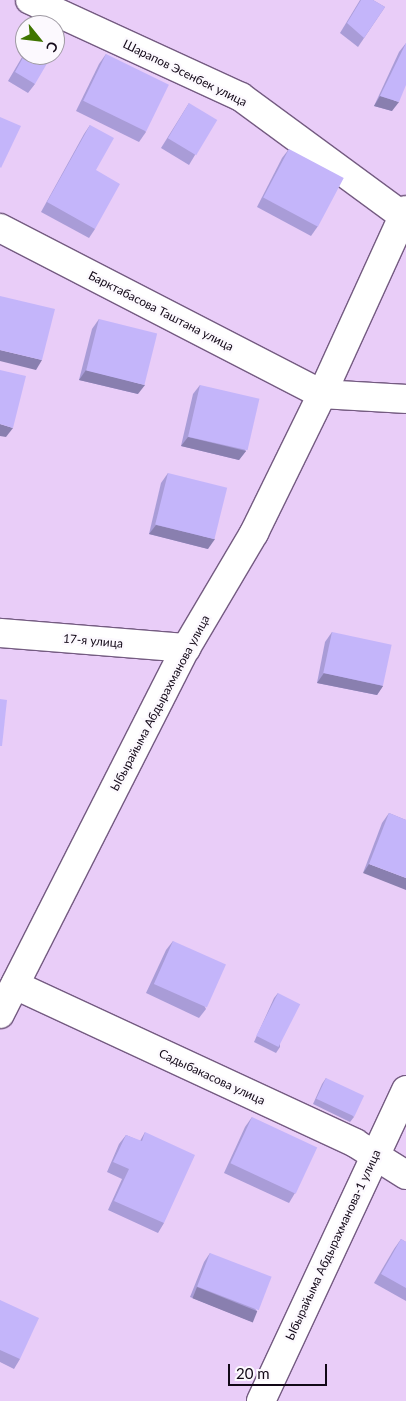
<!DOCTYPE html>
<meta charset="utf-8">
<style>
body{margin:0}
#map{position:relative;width:406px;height:1401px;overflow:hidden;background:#e9cdf8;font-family:Lato,sans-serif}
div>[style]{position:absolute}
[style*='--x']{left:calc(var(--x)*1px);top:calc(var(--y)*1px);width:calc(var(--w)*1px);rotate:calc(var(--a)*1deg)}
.roads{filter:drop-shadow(1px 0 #745b81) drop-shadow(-1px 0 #745b81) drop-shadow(0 1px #745b81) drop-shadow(0 -1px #745b81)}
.minor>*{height:28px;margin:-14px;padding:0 14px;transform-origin:14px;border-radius:14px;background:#fff}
.wall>*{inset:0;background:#a99cd7}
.shaded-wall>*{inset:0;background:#897faf;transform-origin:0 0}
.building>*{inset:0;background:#c4b5fa;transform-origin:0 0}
span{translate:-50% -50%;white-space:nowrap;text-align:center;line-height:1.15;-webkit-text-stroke:4.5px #fcf9fe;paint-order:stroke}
.street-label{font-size:12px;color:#120817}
.north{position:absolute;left:15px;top:15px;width:50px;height:50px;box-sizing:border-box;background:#fcf9fe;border:1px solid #9e99a2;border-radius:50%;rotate:119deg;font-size:14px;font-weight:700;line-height:20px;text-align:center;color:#120817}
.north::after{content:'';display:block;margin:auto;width:18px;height:22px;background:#3f7500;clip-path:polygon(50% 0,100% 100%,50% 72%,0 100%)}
.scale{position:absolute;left:228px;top:1364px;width:99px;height:22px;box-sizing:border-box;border:2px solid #120817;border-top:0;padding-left:6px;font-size:15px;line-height:18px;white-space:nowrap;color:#120817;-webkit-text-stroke:4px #fcf9fe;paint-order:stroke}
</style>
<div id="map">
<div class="roads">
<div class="minor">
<i style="--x:30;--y:0;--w:232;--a:24.7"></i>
<i style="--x:241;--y:97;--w:201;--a:36.3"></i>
<i style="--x:0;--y:228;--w:362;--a:27.3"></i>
<i style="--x:322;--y:394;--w:84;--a:3.4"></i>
<i style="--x:0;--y:633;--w:187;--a:4.6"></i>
<i style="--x:15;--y:985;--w:375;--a:24.9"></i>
<i style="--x:355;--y:1143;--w:60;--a:32.1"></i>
<i style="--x:0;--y:1014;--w:411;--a:-63.1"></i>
<i style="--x:186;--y:648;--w:134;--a:-59.4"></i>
<i style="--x:254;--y:533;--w:155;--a:-63.9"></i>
<i style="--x:322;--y:394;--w:202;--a:-65.5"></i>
<i style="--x:261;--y:1401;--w:343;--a:-65"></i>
</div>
</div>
<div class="wall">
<i style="clip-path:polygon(360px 0,373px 0,385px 7px,358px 47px,340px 33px)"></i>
<i style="clip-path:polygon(406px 43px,392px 111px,374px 106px,399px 52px)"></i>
<i style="clip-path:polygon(25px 52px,25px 55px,35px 84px,28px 93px,8px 81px)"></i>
<i style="clip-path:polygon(106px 54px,146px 132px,139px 142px,76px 111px,99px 64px)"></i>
<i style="clip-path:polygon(189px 103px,195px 155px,189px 165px,161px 148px)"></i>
<i style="clip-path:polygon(90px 125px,96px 170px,95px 229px,89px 238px,41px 212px,84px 134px)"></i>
<i style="clip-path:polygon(289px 149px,318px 226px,311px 236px,257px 207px,282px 158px)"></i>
<i style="clip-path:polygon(99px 319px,138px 394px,79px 380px,92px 329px)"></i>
<i style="clip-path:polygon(200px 385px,246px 451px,239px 460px,181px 446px,193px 394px)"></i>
<i style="clip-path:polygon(168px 473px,208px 549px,149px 534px,161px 483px)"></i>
<i style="clip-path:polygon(332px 632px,383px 686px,377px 695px,317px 683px,325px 642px)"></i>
<i style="clip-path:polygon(389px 813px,406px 820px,363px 873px,382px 823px)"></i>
<i style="clip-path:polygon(173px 941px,206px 1009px,199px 1018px,146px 993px,166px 950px)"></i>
<i style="clip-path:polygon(278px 993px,280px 1047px,276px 1053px,254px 1042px,274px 998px)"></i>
<i style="clip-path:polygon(326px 1078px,354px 1117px,350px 1122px,313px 1104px,322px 1084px)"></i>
<i style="clip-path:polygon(252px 1117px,295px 1193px,289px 1203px,224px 1173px,245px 1127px)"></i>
<i style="clip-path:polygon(145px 1132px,164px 1223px,158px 1233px,108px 1210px,122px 1179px,107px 1172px,119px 1144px,126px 1135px,140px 1141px)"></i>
<i style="clip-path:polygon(401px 1239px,406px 1242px,406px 1301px,374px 1283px,394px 1249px)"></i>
<i style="clip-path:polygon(210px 1253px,257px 1311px,250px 1321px,190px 1297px,204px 1262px)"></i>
<i style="clip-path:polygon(0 1300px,20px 1359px,14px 1369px,0 1362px)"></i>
</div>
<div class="shaded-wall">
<i style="clip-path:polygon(380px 96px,399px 102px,392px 111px,374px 106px)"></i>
<i style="clip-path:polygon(0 350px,42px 360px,36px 370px,0 361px)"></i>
<i style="clip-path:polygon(86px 370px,145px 385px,138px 394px,79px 380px)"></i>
<i style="clip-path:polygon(0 424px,13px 428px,6px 437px,0 436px)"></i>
<i style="clip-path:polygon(188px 437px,246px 451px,239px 460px,181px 446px)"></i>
<i style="clip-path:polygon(156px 525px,215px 539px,208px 549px,149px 534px)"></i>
<i style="clip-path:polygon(324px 673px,383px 686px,377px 695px,317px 683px)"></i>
<i style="clip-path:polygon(369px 864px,406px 878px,406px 890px,363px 873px)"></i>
<i style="left:197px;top:1287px;width:65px;height:12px;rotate:22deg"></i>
</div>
<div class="building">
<i style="clip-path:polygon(361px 0,373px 0,385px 7px,364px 38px,347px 23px)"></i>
<i style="clip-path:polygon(406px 43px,406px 85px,399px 102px,380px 96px)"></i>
<i style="clip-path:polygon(25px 54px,25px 55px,52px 55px,35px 84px,15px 72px)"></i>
<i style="left:106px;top:54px;width:70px;height:52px;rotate:26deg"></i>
<i style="left:189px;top:103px;width:33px;height:41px;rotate:31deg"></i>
<i style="clip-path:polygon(0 117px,21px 126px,1px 168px,0 167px)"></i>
<i style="clip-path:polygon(90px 125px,114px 138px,96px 170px,120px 184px,95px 229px,47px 202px)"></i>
<i style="left:289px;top:149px;width:62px;height:55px;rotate:28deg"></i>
<i style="clip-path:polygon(0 296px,55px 309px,42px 360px,0 350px)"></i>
<i style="left:99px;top:319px;width:60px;height:53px;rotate:14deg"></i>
<i style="clip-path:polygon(0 370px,26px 376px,13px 428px,0 424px)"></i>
<i style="left:200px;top:385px;width:61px;height:53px;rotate:13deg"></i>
<i style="left:168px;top:473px;width:61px;height:53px;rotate:14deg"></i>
<i style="left:332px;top:632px;width:61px;height:42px;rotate:12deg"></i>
<i style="clip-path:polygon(0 699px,7px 700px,2px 746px,0 746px)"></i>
<i style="clip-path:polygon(389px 813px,406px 820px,406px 878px,369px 864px)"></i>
<i style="left:173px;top:941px;width:58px;height:47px;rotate:24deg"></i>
<i style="left:278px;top:993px;width:25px;height:48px;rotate:27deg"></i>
<i style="left:326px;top:1078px;width:42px;height:23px;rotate:25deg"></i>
<i style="left:252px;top:1117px;width:72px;height:51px;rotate:25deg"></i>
<i style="clip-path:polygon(145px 1132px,195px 1155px,164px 1223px,114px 1201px,129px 1169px,113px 1162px,126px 1135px,142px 1141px)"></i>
<i style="clip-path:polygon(401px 1239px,406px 1242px,406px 1288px,381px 1274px)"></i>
<i style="left:210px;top:1253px;width:66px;height:36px;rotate:21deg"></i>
<i style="clip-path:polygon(0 1300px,39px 1318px,20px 1359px,0 1350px)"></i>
</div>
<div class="street-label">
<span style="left:185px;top:73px;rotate:26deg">Шарапов Эсенбек улица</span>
<span style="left:161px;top:311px;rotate:27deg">Барктабасова Таштана улица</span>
<span style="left:93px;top:641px;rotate:5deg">17-я улица</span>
<span style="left:160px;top:703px;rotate:-62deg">Ыбырайыма Абдырахманова улица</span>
<span style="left:212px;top:1077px;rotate:25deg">Садыбакасова улица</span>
<span style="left:333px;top:1245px;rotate:-65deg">Ыбырайыма Абдырахманова-1 улица</span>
</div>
<div class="north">С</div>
<div class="scale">20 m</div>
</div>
